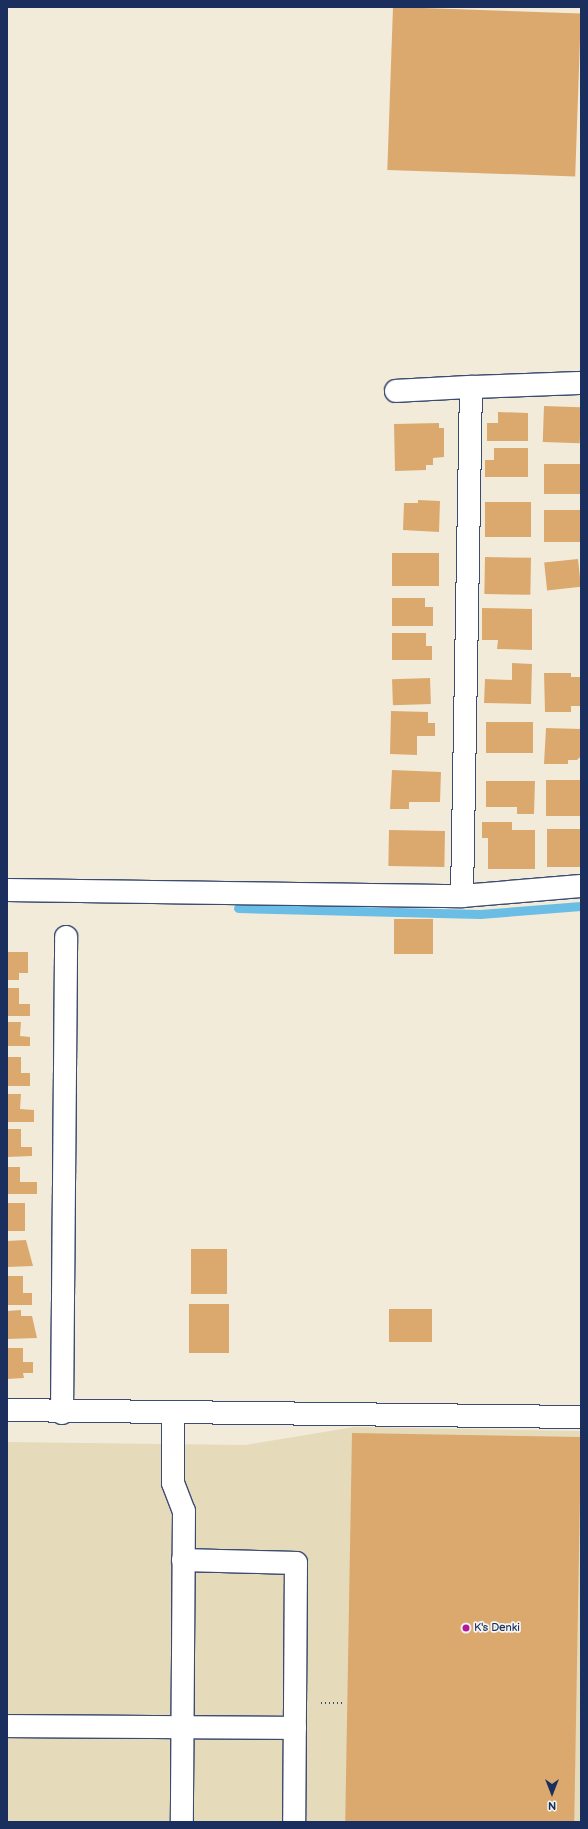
<!DOCTYPE html>
<style>
body{margin:0}
#map{position:relative;width:588px;height:1829px;overflow:hidden;background:#f3ebda;font-family:"Balsamiq Sans",sans-serif}
div>[style]{position:absolute}
[style*='--x']{left:calc(var(--x)*1px);top:calc(var(--y)*1px);width:calc(var(--w)*1px);rotate:calc(var(--a)*1deg)}
.built>*{inset:0;background:#e5dbba}
.stream>*{height:9px;margin:-4.5px;padding:0 4.5px;transform-origin:4.5px;border-radius:4.5px;background:#6abee6}
.building>*{inset:0;background:#dba96e;transform-origin:0 0}
.path>*{height:2.5px;margin-top:-1.25px;transform-origin:0;background:repeating-linear-gradient(90deg,#3b4b71 0 1px,transparent 0 4px)}
.roads{filter:drop-shadow(1px 0 #3b4b71) drop-shadow(-1px 0 #3b4b71) drop-shadow(0 1px #3b4b71) drop-shadow(0 -1px #3b4b71)}
.minor>*{height:22px;margin:-11px;padding:0 11px;transform-origin:11px;border-radius:11px;background:#fff}
.dots>*{width:11px;height:11px;translate:-50% -50%;box-sizing:border-box;border:2px solid #f6f6f2;border-radius:50%}
span{translate:-50% -50%;white-space:nowrap;text-align:center;line-height:1.15;-webkit-text-stroke:3.5px #f6f6f2;paint-order:stroke}
.poi-label{font-size:11px;color:#1b2f5e}
.left{translate:0 -50%;text-align:left}
.frame{position:absolute;inset:0;border:8px solid #1b2f5e;pointer-events:none}
.north{position:absolute;left:532px;top:1773px;width:40px;height:40px;-webkit-text-stroke:3px #f6f6f2;paint-order:stroke;rotate:180deg;font-size:11px;font-weight:700;line-height:16px;text-align:center;color:#1b2f5e}
.north::after{content:'';display:block;margin:auto;width:14px;height:18px;background:#1b2f5e;clip-path:polygon(50% 0,100% 100%,50% 72%,0 100%)}
</style>
<div id="map">
<div class="built">
<i style="clip-path:polygon(354px 1427px,581px 1431px,581px 1822px,7px 1822px,7px 1442px,245px 1445px)"></i>
</div>
<div class="stream">
<i style="--x:238;--y:908;--w:242;--a:1.4"></i>
<i style="--x:480;--y:914;--w:101;--a:-4.5"></i>
</div>
<div class="building">
<i style="left:393px;top:7px;width:188px;height:163px;rotate:2deg"></i>
<i style="left:544px;top:406px;width:37px;height:36px;rotate:2deg"></i>
<i style="clip-path:polygon(498px 412px,528px 413px,528px 441px,487px 441px,487px 423px,498px 423px)"></i>
<i style="clip-path:polygon(439px 423px,439px 428px,444px 428px,444px 457px,433px 458px,433px 465px,426px 465px,426px 470px,395px 471px,394px 424px)"></i>
<i style="clip-path:polygon(494px 448px,528px 448px,528px 477px,485px 477px,485px 460px,494px 460px)"></i>
<i style="left:544px;top:464px;width:37px;height:30px"></i>
<i style="clip-path:polygon(418px 500px,440px 501px,439px 532px,403px 530px,404px 503px,418px 503px)"></i>
<i style="left:485px;top:502px;width:46px;height:35px"></i>
<i style="left:544px;top:510px;width:37px;height:32px"></i>
<i style="left:392px;top:553px;width:47px;height:33px"></i>
<i style="left:485px;top:557px;width:46px;height:37px;rotate:1deg"></i>
<i style="left:578px;top:559px;width:28px;height:34px;rotate:84deg"></i>
<i style="clip-path:polygon(392px 598px,425px 598px,425px 607px,433px 607px,433px 626px,392px 626px)"></i>
<i style="clip-path:polygon(482px 608px,532px 609px,532px 650px,497px 649px,498px 640px,482px 640px)"></i>
<i style="clip-path:polygon(392px 633px,426px 633px,426px 646px,432px 646px,432px 660px,392px 660px)"></i>
<i style="clip-path:polygon(512px 663px,532px 664px,531px 704px,484px 703px,485px 679px,512px 680px)"></i>
<i style="clip-path:polygon(544px 673px,571px 673px,571px 677px,581px 677px,581px 706px,571px 706px,571px 712px,545px 712px)"></i>
<i style="left:430px;top:678px;width:26px;height:38px;rotate:88deg"></i>
<i style="clip-path:polygon(391px 711px,428px 712px,428px 723px,435px 723px,435px 736px,417px 736px,417px 755px,390px 754px)"></i>
<i style="left:486px;top:722px;width:47px;height:31px"></i>
<i style="clip-path:polygon(546px 728px,581px 729px,581px 756px,577px 760px,568px 760px,568px 764px,544px 764px)"></i>
<i style="clip-path:polygon(392px 770px,441px 772px,440px 802px,409px 802px,409px 809px,390px 809px)"></i>
<i style="left:546px;top:780px;width:35px;height:36px"></i>
<i style="clip-path:polygon(486px 781px,535px 781px,534px 814px,517px 814px,517px 807px,486px 807px)"></i>
<i style="clip-path:polygon(482px 822px,512px 822px,512px 830px,535px 830px,535px 869px,488px 869px,488px 838px,482px 838px)"></i>
<i style="left:547px;top:829px;width:34px;height:38px"></i>
<i style="left:389px;top:830px;width:56px;height:36px;rotate:1deg"></i>
<i style="left:394px;top:919px;width:39px;height:35px"></i>
<i style="clip-path:polygon(7px 952px,28px 952px,28px 973px,19px 973px,19px 980px,7px 980px)"></i>
<i style="clip-path:polygon(7px 988px,19px 988px,19px 1004px,30px 1004px,30px 1016px,7px 1016px)"></i>
<i style="clip-path:polygon(7px 1022px,21px 1022px,20px 1036px,30px 1037px,30px 1046px,7px 1046px)"></i>
<i style="clip-path:polygon(7px 1057px,21px 1057px,21px 1073px,30px 1073px,30px 1086px,7px 1086px)"></i>
<i style="clip-path:polygon(7px 1094px,21px 1094px,20px 1109px,34px 1110px,34px 1122px,7px 1122px)"></i>
<i style="clip-path:polygon(7px 1129px,21px 1129px,21px 1147px,32px 1147px,32px 1156px,7px 1157px)"></i>
<i style="clip-path:polygon(7px 1167px,20px 1167px,20px 1182px,37px 1182px,37px 1194px,7px 1194px)"></i>
<i style="left:7px;top:1203px;width:18px;height:28px"></i>
<i style="clip-path:polygon(26px 1240px,33px 1266px,7px 1267px,7px 1241px)"></i>
<i style="left:191px;top:1249px;width:36px;height:45px"></i>
<i style="clip-path:polygon(7px 1276px,23px 1276px,23px 1293px,32px 1293px,32px 1305px,7px 1305px)"></i>
<i style="left:189px;top:1304px;width:40px;height:49px"></i>
<i style="left:389px;top:1309px;width:43px;height:33px"></i>
<i style="clip-path:polygon(21px 1310px,21px 1316px,32px 1316px,37px 1338px,7px 1339px,7px 1311px)"></i>
<i style="clip-path:polygon(7px 1348px,23px 1348px,23px 1362px,33px 1362px,33px 1373px,23px 1373px,24px 1378px,7px 1379px)"></i>
<i style="left:352px;top:1433px;width:229px;height:389px;rotate:1deg"></i>
</div>
<div class="path">
<i style="--x:321;--y:1703;--w:23;--a:0"></i>
</div>
<div class="roads">
<div class="minor">
<i style="--x:396;--y:391;--w:75;--a:-3.1"></i>
<i style="--x:7;--y:890;--w:455;--a:0.8"></i>
<i style="--x:462;--y:896;--w:119;--a:-4.8"></i>
<i style="--x:462;--y:896;--w:509;--a:-88.99"></i>
<i style="--x:471;--y:387;--w:110;--a:-2.1"></i>
<i style="--x:7;--y:1410;--w:574;--a:0.7"></i>
<i style="--x:62;--y:1413;--w:476;--a:-89.5"></i>
<i style="--x:173;--y:1414;--w:69;--a:90"></i>
<i style="--x:173;--y:1483;--w:30;--a:69"></i>
<i style="--x:184;--y:1511;--w:311;--a:90.4"></i>
<i style="--x:183;--y:1560;--w:113;--a:1.5"></i>
<i style="--x:296;--y:1563;--w:259;--a:90.4"></i>
<i style="--x:7;--y:1726;--w:288;--a:0.4"></i>
</div>
</div>
<div class="dots">
<i style="left:466px;top:1628px;background:#b5179e"></i>
</div>
<div class="poi-label">
<span class="left" style="left:474px;top:1628px">K's Denki</span>
</div>
<div class="frame"></div>
<div class="north">N</div>
</div>
